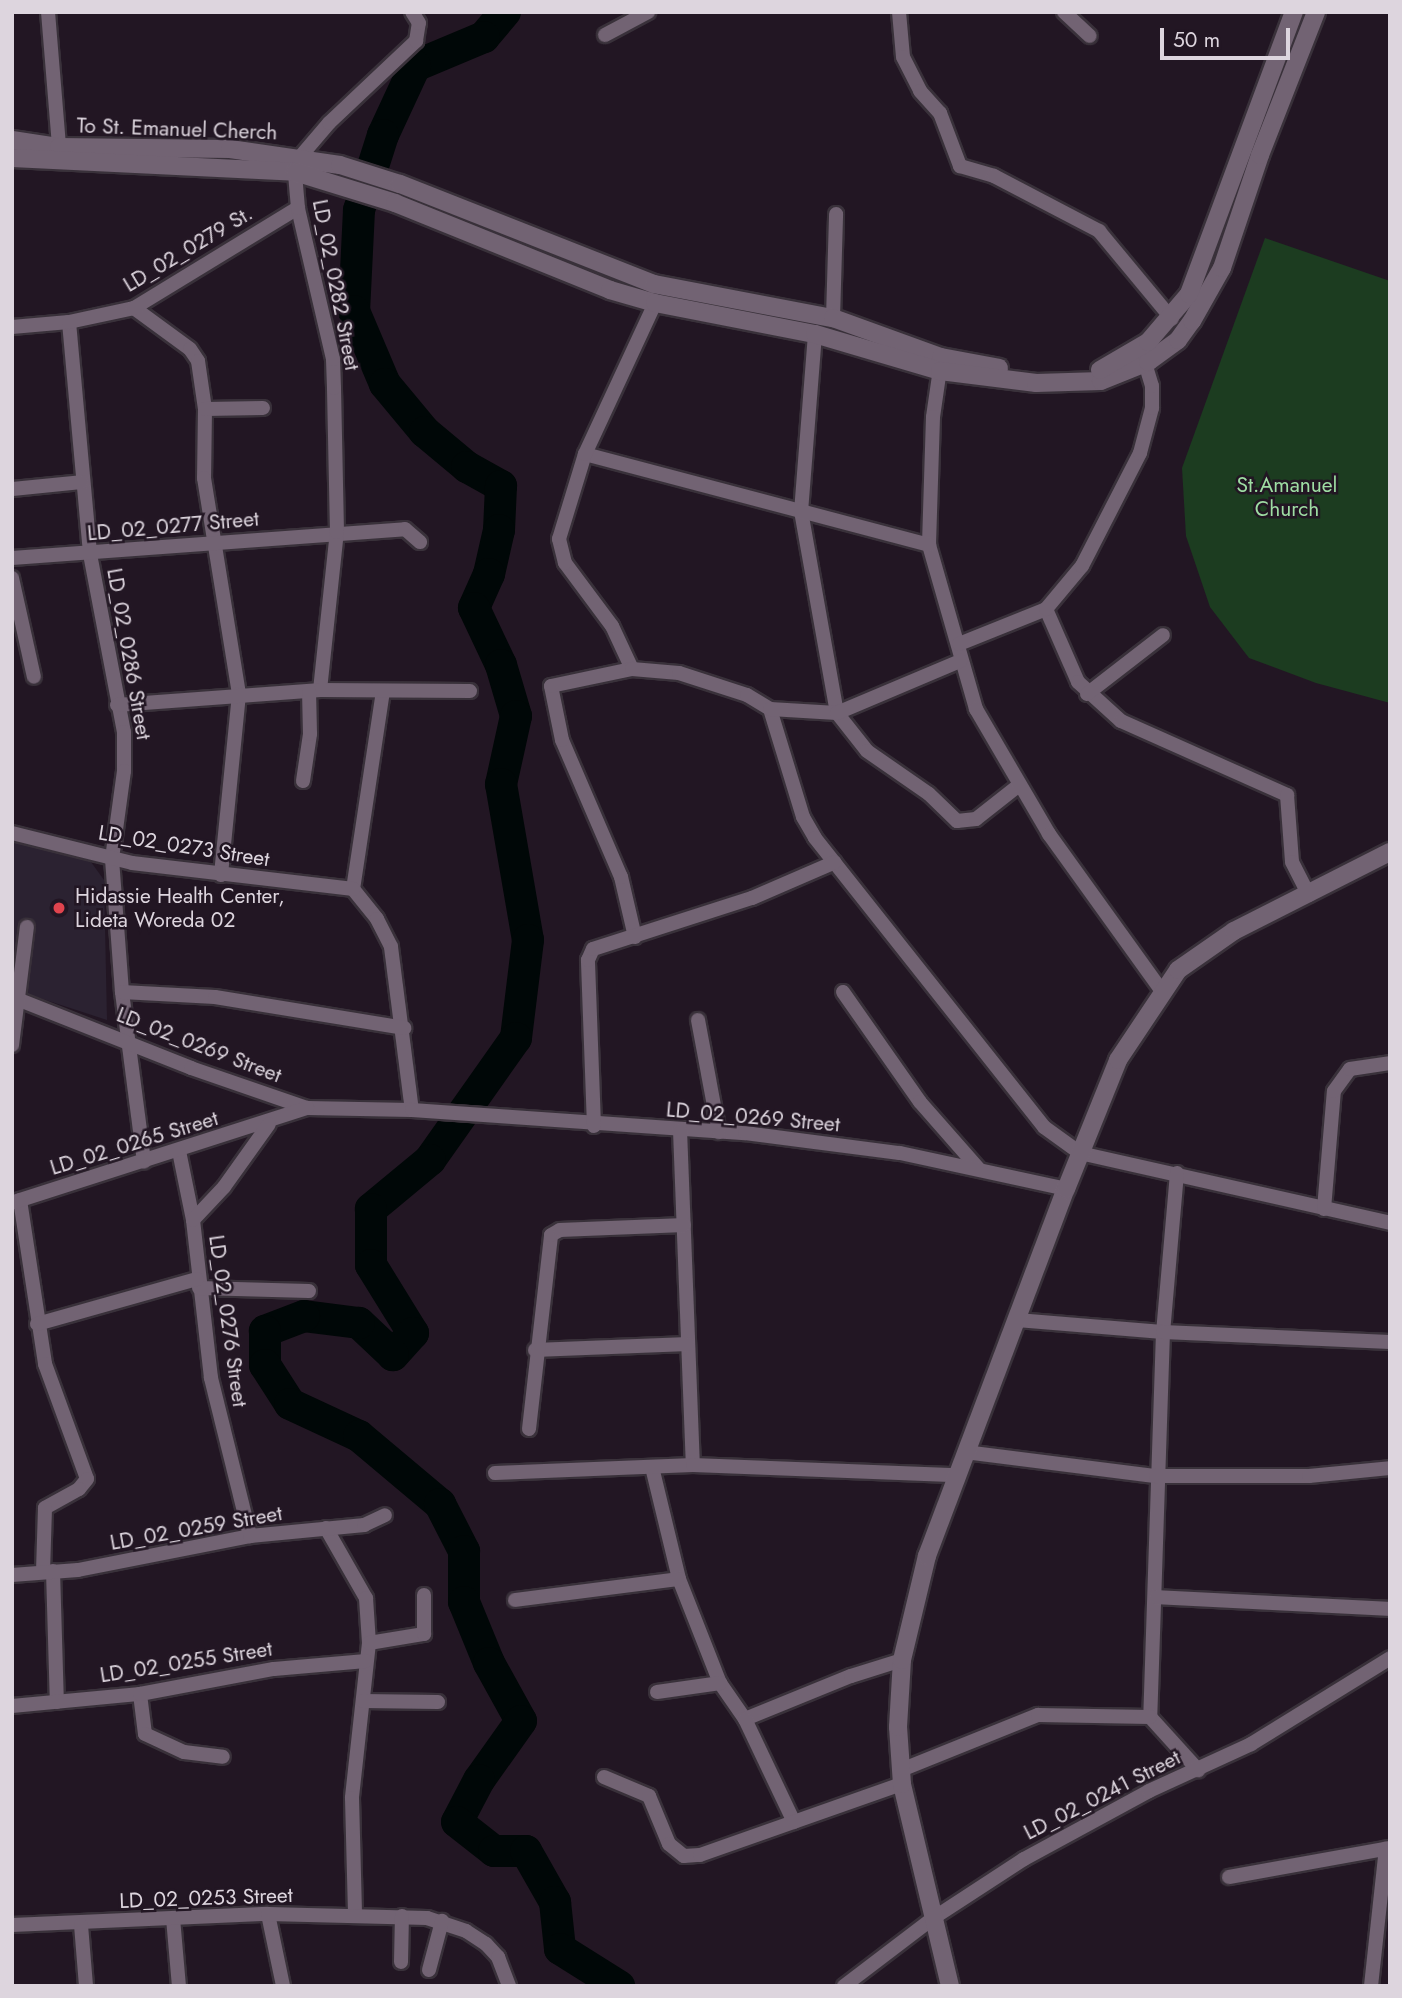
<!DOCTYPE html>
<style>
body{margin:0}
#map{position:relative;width:1402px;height:1998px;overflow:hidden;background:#221623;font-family:Jost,sans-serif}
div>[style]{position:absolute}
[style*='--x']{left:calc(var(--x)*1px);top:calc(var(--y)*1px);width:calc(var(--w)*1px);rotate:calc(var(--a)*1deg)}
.medical>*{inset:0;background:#2b2231}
.green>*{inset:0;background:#1c3c20}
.river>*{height:32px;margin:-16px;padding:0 16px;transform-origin:16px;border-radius:16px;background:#000707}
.roads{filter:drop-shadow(2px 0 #39313a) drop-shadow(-2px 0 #39313a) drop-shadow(0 2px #39313a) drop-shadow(0 -2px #39313a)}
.street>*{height:14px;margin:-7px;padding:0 7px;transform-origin:7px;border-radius:7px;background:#726373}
.secondary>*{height:18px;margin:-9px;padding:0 9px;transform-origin:9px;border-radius:9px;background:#726373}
.dots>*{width:19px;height:19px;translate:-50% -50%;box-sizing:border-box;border:4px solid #221623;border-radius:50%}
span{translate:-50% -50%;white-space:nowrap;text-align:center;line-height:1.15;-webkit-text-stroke:5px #221623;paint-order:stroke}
.street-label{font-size:21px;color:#ddd5de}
.park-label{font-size:21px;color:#9edda3}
.poi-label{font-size:21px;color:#ddd5de}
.left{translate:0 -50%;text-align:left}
.frame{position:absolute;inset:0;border:14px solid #ddd5de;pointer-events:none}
.scale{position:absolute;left:1160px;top:28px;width:130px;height:32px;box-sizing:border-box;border:4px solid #ddd5de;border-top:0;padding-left:9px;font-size:21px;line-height:24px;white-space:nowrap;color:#ddd5de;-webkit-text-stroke:5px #221623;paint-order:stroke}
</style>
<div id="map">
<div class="medical">
<i style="clip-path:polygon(12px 838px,91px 862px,104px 880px,107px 1020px,12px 989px)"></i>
</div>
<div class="green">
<i style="clip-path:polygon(1265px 238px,1390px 281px,1390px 703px,1316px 683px,1249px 658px,1210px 607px,1186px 536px,1182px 468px)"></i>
</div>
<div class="river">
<i style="--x:505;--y:12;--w:33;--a:130"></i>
<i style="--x:484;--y:37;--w:75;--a:157.2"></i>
<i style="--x:415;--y:66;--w:76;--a:114.9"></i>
<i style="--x:383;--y:135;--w:79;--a:107.7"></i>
<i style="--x:359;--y:210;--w:101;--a:92.8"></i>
<i style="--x:354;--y:311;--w:79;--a:67"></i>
<i style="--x:385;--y:384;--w:62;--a:50.2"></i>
<i style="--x:425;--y:432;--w:55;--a:39.8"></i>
<i style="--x:467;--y:467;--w:39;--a:29"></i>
<i style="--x:501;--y:486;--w:44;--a:92.6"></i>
<i style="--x:499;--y:530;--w:45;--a:102.8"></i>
<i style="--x:489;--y:574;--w:37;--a:114"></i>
<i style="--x:474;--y:608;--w:63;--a:64.7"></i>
<i style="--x:501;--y:665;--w:53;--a:73.6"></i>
<i style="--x:516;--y:716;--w:70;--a:102.4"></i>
<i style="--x:501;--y:784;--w:158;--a:80.2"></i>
<i style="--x:528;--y:940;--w:99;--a:97"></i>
<i style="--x:516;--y:1038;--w:149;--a:125.2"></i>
<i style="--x:430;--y:1160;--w:77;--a:140.3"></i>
<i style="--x:371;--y:1209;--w:56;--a:90"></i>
<i style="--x:371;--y:1265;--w:80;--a:58.3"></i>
<i style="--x:413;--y:1333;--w:30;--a:132"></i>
<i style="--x:393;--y:1355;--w:47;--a:-136.7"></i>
<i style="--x:359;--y:1323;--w:55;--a:-172.7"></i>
<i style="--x:304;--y:1316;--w:42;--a:159"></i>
<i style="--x:265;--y:1331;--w:34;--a:90"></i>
<i style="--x:265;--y:1365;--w:46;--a:57.3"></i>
<i style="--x:290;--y:1404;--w:76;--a:24.9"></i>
<i style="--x:359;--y:1436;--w:106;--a:40"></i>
<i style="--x:440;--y:1504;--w:53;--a:62.9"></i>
<i style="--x:464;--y:1551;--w:51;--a:90"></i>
<i style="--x:464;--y:1602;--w:66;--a:67.7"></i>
<i style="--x:489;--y:1663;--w:66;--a:61.1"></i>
<i style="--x:521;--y:1721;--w:72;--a:125.4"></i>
<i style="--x:479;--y:1780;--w:47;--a:117.6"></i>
<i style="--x:457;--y:1822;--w:47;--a:38.1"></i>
<i style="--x:494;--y:1851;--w:32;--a:0"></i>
<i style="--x:526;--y:1851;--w:59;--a:60.4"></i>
<i style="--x:555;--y:1902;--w:47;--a:83.9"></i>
<i style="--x:560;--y:1949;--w:70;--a:32.1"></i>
</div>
<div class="roads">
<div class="street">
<i style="--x:48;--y:12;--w:135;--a:85.3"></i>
<i style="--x:899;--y:12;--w:45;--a:84.9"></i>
<i style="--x:903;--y:57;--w:38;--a:63"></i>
<i style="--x:920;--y:91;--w:30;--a:48"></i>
<i style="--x:940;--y:113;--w:57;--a:69.3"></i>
<i style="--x:960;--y:166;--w:35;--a:16"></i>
<i style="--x:994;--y:176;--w:119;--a:27.6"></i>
<i style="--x:1099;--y:231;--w:114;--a:50.3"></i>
<i style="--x:1064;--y:12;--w:35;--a:43"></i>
<i style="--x:605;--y:35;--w:49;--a:-28.1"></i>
<i style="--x:134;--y:308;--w:69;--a:36.2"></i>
<i style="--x:190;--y:349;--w:14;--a:56"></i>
<i style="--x:198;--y:361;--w:49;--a:81.7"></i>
<i style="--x:205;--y:409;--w:69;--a:90.8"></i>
<i style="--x:204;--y:478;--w:219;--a:80.8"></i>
<i style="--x:239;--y:694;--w:182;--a:95.7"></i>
<i style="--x:833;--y:318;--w:104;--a:-88.3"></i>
<i style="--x:69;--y:322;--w:233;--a:84.8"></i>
<i style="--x:90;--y:554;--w:181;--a:79.2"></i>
<i style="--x:124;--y:732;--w:39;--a:90"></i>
<i style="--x:124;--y:771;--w:89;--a:97.8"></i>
<i style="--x:112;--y:859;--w:133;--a:85.7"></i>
<i style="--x:122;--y:992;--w:171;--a:82.6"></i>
<i style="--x:12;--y:327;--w:57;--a:-5"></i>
<i style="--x:69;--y:322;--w:66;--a:-12.2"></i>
<i style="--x:134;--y:308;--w:192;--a:-31.4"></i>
<i style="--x:815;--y:334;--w:178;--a:94.5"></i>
<i style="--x:801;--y:511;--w:205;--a:79.9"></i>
<i style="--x:837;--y:713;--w:48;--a:51.7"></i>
<i style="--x:867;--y:751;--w:75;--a:34.7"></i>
<i style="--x:929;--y:794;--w:39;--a:44"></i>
<i style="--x:957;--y:821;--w:19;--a:-6"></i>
<i style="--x:976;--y:819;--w:55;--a:-38.3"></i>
<i style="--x:941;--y:362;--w:56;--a:98.3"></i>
<i style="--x:933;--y:417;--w:128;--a:91.8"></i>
<i style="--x:929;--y:545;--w:171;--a:74"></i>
<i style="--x:976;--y:709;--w:145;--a:59.7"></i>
<i style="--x:1049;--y:834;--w:193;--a:54.3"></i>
<i style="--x:205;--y:409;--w:58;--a:-1"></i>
<i style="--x:585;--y:454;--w:356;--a:14.8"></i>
<i style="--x:12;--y:489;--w:70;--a:-5.7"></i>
<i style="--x:12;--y:558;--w:394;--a:-4.2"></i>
<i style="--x:405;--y:529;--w:20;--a:41"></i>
<i style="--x:12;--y:578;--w:101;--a:77.5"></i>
<i style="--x:1046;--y:609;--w:80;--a:66.3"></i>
<i style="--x:1078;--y:682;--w:58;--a:42.2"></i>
<i style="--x:1121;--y:721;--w:182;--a:24"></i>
<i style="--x:1287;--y:795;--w:67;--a:85.7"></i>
<i style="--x:1292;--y:862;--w:37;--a:63"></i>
<i style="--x:959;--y:644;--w:94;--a:-21.9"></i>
<i style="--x:1046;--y:609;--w:56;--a:-50.1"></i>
<i style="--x:1082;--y:566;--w:127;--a:-62.8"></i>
<i style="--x:1140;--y:453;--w:47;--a:-75.1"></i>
<i style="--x:1152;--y:408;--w:22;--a:-90"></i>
<i style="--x:1152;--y:386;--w:34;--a:-107"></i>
<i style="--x:632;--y:669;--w:47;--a:-114.9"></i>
<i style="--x:612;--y:626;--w:79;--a:-126.7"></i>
<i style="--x:565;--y:563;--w:25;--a:-104"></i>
<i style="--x:559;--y:539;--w:89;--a:-73"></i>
<i style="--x:585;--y:454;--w:166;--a:-65.1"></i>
<i style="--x:320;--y:690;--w:159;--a:-83.9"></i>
<i style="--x:337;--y:532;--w:144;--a:-91.2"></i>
<i style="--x:334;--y:388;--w:29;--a:-92"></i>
<i style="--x:333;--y:359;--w:155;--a:-103.1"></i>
<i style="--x:298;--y:208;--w:36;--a:-95"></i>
<i style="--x:295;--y:172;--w:16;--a:-72"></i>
<i style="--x:300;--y:157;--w:45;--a:-49.5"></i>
<i style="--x:329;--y:123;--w:120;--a:-43.3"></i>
<i style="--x:416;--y:41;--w:18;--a:-81"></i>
<i style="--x:419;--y:23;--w:13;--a:-122"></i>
<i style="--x:383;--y:691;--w:200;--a:98.6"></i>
<i style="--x:353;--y:889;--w:38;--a:51"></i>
<i style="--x:377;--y:919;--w:31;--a:63"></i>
<i style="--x:391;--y:947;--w:164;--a:82.7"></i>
<i style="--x:1087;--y:694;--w:96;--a:-37.8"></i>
<i style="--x:117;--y:705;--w:204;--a:-4.2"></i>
<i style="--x:320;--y:690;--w:150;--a:0.4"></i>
<i style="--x:770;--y:709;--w:113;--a:73"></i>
<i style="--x:803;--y:817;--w:24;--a:60"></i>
<i style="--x:815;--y:838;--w:369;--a:51.6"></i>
<i style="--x:1044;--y:1127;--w:44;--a:35.8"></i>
<i style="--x:1080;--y:1153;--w:318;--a:12.7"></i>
<i style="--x:303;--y:781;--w:48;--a:-81.5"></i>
<i style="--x:310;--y:734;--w:43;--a:-91.3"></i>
<i style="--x:12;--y:833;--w:124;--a:14"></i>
<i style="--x:132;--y:863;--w:223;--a:6.7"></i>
<i style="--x:635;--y:937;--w:62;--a:-103.1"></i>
<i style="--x:621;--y:877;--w:149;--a:-113.3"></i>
<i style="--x:562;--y:740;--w:55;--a:-101.5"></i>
<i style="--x:551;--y:686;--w:83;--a:-11.9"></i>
<i style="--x:632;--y:669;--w:47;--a:4.9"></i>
<i style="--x:679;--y:673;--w:71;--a:17.9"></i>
<i style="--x:747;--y:695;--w:27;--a:31"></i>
<i style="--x:770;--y:709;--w:67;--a:3.4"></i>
<i style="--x:837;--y:713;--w:134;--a:-22.9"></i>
<i style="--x:122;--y:992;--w:93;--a:3.1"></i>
<i style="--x:215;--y:997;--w:192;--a:9.3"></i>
<i style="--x:843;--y:992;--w:134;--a:55"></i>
<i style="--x:920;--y:1102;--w:88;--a:48.7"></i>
<i style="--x:12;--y:997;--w:193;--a:21.6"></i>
<i style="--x:191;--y:1068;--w:123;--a:19"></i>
<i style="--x:307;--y:1108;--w:105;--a:1.1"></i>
<i style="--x:412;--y:1110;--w:334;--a:4"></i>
<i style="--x:745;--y:1133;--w:156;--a:7.4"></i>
<i style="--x:900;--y:1153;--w:170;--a:12.2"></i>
<i style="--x:698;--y:1020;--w:114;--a:79.4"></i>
<i style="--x:12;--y:1045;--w:119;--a:-82.8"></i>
<i style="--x:594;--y:1126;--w:166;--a:-92.1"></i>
<i style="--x:588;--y:960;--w:12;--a:-66"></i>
<i style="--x:593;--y:949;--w:167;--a:-17.8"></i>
<i style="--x:752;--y:898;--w:90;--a:-23.4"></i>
<i style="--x:680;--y:1130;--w:335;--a:87.8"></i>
<i style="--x:179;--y:1151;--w:70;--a:78.5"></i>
<i style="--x:193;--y:1220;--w:159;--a:83.5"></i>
<i style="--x:211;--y:1378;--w:163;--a:76.1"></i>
<i style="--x:1177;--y:1173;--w:160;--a:95"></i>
<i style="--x:1163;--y:1332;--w:385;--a:91.9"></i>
<i style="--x:1150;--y:1717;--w:72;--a:47.8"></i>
<i style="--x:20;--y:1200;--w:166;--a:81.3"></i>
<i style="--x:45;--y:1364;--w:122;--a:69.9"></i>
<i style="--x:87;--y:1479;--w:13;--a:129"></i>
<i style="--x:79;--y:1489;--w:39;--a:151"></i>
<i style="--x:45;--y:1508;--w:63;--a:91.8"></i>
<i style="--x:14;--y:1202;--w:308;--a:-17.8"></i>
<i style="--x:1324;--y:1209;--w:118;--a:-85.2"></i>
<i style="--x:1334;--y:1091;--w:27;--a:-54"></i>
<i style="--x:1350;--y:1069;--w:40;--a:-8.5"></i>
<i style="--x:193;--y:1220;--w:45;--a:-46.8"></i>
<i style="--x:224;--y:1187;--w:77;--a:-54.5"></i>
<i style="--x:199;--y:1288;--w:110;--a:1.6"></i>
<i style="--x:1017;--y:1320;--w:146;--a:4.7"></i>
<i style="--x:1163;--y:1332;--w:227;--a:2.5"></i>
<i style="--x:37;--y:1324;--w:166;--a:-15.7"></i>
<i style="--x:535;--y:1350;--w:153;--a:-2.2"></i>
<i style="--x:529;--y:1429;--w:195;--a:-83.5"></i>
<i style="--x:551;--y:1235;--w:10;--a:-29"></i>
<i style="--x:560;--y:1230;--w:124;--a:-2.3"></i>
<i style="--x:965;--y:1452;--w:193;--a:7.2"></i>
<i style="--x:1156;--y:1476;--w:153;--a:0"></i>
<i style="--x:1309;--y:1476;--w:81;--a:-5.6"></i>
<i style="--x:652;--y:1467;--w:115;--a:76.4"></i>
<i style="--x:679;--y:1579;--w:112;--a:68.5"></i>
<i style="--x:720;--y:1683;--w:44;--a:55.2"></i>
<i style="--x:745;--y:1719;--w:114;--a:-22.1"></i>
<i style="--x:851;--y:1676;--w:53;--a:-17.4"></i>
<i style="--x:495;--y:1473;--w:198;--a:-2.3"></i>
<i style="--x:693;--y:1465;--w:264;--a:2.2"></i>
<i style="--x:326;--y:1528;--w:81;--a:60.3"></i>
<i style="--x:366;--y:1598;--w:45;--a:86.2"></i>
<i style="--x:369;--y:1643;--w:156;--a:96.3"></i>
<i style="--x:352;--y:1798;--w:118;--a:88.5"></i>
<i style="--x:53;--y:1571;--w:131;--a:88.3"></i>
<i style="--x:12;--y:1575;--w:66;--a:-4.3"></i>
<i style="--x:78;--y:1570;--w:175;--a:-11.2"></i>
<i style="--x:250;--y:1536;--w:115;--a:-5.5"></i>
<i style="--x:364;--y:1525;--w:23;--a:-25"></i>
<i style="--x:1156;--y:1597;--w:234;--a:2.9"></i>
<i style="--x:515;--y:1600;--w:165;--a:-7.3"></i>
<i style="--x:369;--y:1643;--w:56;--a:-9.3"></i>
<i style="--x:424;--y:1634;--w:39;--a:-90"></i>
<i style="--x:657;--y:1692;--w:64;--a:-8.1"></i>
<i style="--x:140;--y:1694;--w:40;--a:82.9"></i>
<i style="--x:145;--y:1734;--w:43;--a:24.8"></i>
<i style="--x:184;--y:1752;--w:39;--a:7"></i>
<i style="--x:363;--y:1701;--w:75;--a:0.8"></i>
<i style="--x:12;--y:1706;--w:129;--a:-5.4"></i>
<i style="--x:140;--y:1694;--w:136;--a:-10.6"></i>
<i style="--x:274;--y:1669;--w:92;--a:-5"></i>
<i style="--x:745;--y:1719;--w:114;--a:64.6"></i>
<i style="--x:901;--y:1770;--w:148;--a:-21.9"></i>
<i style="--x:1038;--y:1715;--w:112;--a:1"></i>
<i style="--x:604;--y:1777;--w:49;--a:22.9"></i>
<i style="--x:649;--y:1796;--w:52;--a:67.4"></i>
<i style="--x:669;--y:1844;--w:19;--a:39"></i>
<i style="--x:684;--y:1856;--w:16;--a:-4"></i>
<i style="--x:700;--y:1855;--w:214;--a:-19.4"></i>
<i style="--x:1229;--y:1877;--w:164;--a:-10.2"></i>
<i style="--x:268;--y:1914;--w:74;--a:78.2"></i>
<i style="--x:173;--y:1918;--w:68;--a:85"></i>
<i style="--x:12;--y:1925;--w:256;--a:-2.5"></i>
<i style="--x:268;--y:1914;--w:159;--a:1.4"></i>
<i style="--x:427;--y:1918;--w:41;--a:18.4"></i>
<i style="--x:466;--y:1931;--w:24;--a:33"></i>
<i style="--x:486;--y:1944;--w:18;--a:47"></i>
<i style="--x:498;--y:1957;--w:31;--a:69"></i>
<i style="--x:81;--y:1925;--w:61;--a:85.3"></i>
<i style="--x:401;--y:1962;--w:46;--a:-88.8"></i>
<i style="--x:429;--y:1970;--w:51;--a:-75.1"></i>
<i style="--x:844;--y:1986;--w:111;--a:-37.3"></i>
<i style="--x:932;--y:1919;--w:110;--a:-33.1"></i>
<i style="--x:1024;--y:1859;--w:142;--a:-28.5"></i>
<i style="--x:1149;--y:1791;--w:112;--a:-24.7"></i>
<i style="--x:1251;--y:1744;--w:163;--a:-31.7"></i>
<i style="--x:1371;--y:1986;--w:138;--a:-83.8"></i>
</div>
<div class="secondary">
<i style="--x:12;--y:140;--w:48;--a:8.5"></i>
<i style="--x:59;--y:147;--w:171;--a:0.7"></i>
<i style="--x:230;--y:149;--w:111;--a:8.3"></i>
<i style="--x:340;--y:165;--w:63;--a:17.6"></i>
<i style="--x:400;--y:184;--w:273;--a:21.5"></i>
<i style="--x:654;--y:284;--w:182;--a:10.8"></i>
<i style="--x:833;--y:318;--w:115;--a:19.9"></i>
<i style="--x:941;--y:357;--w:59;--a:10.7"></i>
<i style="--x:12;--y:158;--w:283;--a:2.8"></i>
<i style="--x:295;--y:172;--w:105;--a:17.2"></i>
<i style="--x:395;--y:203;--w:232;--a:22"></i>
<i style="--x:610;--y:290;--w:47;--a:16.1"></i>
<i style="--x:655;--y:303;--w:163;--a:11"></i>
<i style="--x:815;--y:334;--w:130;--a:16.5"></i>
<i style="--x:940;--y:371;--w:97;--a:7.1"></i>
<i style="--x:1036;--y:383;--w:65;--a:-1.8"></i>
<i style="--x:1101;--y:381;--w:51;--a:-22"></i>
<i style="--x:1148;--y:362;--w:37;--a:-36"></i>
<i style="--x:1178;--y:340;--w:24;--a:-54"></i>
<i style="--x:1192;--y:321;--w:61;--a:-60.5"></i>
<i style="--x:1222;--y:268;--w:119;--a:-71.4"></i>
<i style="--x:1260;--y:155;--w:154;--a:-68.6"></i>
<i style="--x:1100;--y:370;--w:56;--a:-30.3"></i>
<i style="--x:1148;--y:342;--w:63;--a:-49.5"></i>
<i style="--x:1189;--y:294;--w:301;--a:-69.6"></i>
<i style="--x:950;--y:1986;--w:208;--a:-103.4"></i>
<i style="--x:902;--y:1784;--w:57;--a:-94"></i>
<i style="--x:898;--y:1727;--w:67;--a:-86.6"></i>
<i style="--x:902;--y:1660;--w:107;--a:-76.5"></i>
<i style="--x:927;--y:1556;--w:392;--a:-69.3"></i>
<i style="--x:1066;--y:1189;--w:139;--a:-68"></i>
<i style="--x:1118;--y:1060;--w:108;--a:-56.3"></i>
<i style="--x:1178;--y:970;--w:68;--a:-34.9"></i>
<i style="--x:1234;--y:931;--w:175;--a:-26.9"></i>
</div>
</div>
<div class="dots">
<i style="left:59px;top:908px;background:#e0444e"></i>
</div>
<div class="street-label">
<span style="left:177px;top:129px;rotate:2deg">To St. Emanuel Cherch</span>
<span style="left:188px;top:249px;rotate:-31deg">LD_02_0279 St.</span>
<span style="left:336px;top:285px;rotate:79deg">LD_02_0282 Street</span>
<span style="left:173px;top:526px;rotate:-5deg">LD_02_0277 Street</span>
<span style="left:129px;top:654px;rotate:80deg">LD_02_0286 Street</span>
<span style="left:184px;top:846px;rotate:9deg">LD_02_0273 Street</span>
<span style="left:199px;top:1045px;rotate:21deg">LD_02_0269 Street</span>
<span style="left:753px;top:1117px;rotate:5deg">LD_02_0269 Street</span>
<span style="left:134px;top:1143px;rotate:-17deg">LD_02_0265 Street</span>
<span style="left:228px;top:1321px;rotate:82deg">LD_02_0276 Street</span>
<span style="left:196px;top:1528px;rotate:-10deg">LD_02_0259 Street</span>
<span style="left:186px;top:1662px;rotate:-9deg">LD_02_0255 Street</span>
<span style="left:1102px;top:1795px;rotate:-27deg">LD_02_0241 Street</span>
<span style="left:206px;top:1898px;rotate:-2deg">LD_02_0253 Street</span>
</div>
<div class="park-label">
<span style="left:1287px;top:497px">St.Amanuel<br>Church</span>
</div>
<div class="poi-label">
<span class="left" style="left:75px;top:908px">Hidassie Health Center,<br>Lideta Woreda 02</span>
</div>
<div class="frame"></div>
<div class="scale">50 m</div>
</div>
